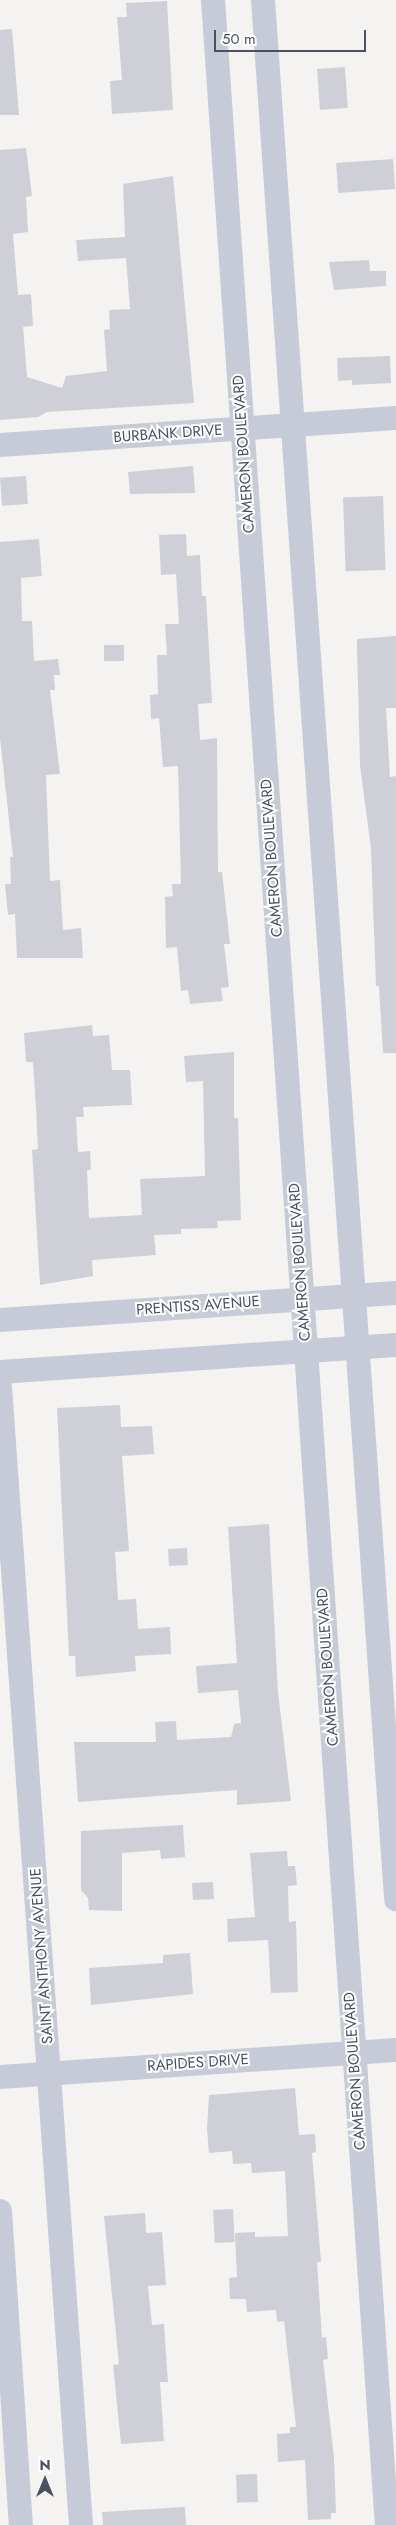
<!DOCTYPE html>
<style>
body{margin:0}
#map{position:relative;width:396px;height:2525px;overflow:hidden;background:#f4f3f2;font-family:Jost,sans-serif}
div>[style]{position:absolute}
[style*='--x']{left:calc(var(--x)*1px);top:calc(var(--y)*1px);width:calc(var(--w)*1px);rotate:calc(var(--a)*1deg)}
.building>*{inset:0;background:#cfd0d7;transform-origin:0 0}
.minor>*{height:24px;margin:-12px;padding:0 12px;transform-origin:12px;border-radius:12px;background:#c6cbd7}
span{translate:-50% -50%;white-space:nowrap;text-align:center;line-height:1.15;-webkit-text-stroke:4px #fff;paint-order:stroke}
.street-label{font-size:15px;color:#495060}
.north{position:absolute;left:20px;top:2455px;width:50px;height:50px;-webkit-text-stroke:4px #fff;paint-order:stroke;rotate:0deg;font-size:14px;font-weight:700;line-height:20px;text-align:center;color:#495060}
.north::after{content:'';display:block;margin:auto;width:18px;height:22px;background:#495060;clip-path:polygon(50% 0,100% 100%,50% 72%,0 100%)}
.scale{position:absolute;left:214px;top:30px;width:152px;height:22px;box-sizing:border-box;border:2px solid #495060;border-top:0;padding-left:6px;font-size:15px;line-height:18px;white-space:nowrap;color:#495060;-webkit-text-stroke:4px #fff;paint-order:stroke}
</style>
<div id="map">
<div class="building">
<i style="clip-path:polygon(167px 1px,173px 110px,112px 114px,110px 81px,122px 80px,117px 17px,127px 17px,126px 3px)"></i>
<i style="clip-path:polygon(12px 29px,19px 115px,0 115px,0 30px)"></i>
<i style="left:345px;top:67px;width:41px;height:28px;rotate:86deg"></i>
<i style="clip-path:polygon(26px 148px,32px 196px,26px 197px,28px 232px,13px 234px,18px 295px,31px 294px,33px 326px,23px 327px,27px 377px,62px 388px,66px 376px,107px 371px,104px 330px,110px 329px,109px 310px,130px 309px,126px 258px,78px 261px,76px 240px,125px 237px,123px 184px,173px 176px,194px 403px,47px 412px,38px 417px,0 420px,0 150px)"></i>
<i style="left:393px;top:159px;width:30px;height:57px;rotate:86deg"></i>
<i style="clip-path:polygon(369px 260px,370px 271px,386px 271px,386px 286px,334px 290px,329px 262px)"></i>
<i style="clip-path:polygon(390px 356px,391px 383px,352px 385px,352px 380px,338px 381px,337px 358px)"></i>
<i style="clip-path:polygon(193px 466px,195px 493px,130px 494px,128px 472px)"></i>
<i style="left:26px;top:476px;width:28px;height:26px;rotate:86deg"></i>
<i style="left:383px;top:496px;width:74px;height:40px;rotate:88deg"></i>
<i style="clip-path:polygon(186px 534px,187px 556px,200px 555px,202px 596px,206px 596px,212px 703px,198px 704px,200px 740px,217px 738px,218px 872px,222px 872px,230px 944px,224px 944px,229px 987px,221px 988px,223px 1001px,190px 1004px,188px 990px,181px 991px,177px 947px,166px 948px,165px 897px,173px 896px,172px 884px,181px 884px,178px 766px,163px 767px,159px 718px,151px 719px,150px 695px,158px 694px,157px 655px,167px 655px,165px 624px,179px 624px,176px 574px,161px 575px,159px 535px)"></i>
<i style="clip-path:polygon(39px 539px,42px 576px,21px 578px,22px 621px,32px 621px,34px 661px,58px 659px,60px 675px,54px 675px,55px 690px,50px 690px,60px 774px,46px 775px,50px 881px,60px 880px,63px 930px,81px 928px,83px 958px,17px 958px,15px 914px,8px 915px,5px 884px,11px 884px,10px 857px,13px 857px,0 738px,0 542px)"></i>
<i style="clip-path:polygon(396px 636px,396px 708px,386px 708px,390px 777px,396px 776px,396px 1053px,383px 1053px,379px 986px,376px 986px,371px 849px,360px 765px,357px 648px,357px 639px)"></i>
<i style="left:124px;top:645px;width:16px;height:20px;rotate:90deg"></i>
<i style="clip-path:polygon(92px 1025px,93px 1036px,109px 1035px,112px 1070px,130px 1070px,132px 1105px,83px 1107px,84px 1117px,76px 1117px,78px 1152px,90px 1151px,91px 1170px,87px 1170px,89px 1218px,142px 1215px,140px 1179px,205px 1176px,203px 1081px,186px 1082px,184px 1056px,234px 1052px,234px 1118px,238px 1118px,241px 1220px,217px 1221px,218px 1228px,181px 1229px,181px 1234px,154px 1235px,156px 1255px,92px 1260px,93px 1276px,40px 1285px,32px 1150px,38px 1149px,36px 1109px,33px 1062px,26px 1062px,24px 1033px)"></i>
<i style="clip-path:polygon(120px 1405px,121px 1427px,152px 1426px,154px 1454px,122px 1456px,129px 1551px,115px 1552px,118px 1600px,136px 1599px,138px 1629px,170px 1627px,171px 1654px,135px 1656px,136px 1671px,76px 1677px,75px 1656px,69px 1656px,57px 1408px)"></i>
<i style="clip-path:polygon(269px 1524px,278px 1692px,291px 1801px,237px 1805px,237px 1790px,78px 1802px,74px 1742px,156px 1742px,155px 1722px,176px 1721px,177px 1740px,231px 1737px,234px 1724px,241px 1723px,238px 1690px,198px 1693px,196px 1666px,237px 1663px,228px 1527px)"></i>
<i style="left:187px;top:1548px;width:17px;height:19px;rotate:87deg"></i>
<i style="clip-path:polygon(183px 1825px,185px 1857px,161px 1859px,160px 1850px,122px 1853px,122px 1911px,89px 1910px,88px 1898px,81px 1890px,81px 1831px)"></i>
<i style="clip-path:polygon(287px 1851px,288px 1866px,295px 1866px,297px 1885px,288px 1886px,289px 1922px,296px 1921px,298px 1992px,271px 1993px,268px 1940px,228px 1942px,227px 1919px,255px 1917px,250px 1853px)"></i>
<i style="left:213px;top:1882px;width:17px;height:21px;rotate:87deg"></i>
<i style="clip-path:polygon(190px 1953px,193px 1994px,91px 2005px,89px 1968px,163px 1963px,163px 1955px)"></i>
<i style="clip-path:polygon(295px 2088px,299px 2135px,315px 2134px,316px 2152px,312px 2153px,321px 2262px,317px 2262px,322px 2338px,326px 2337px,328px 2359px,323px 2360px,334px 2458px,336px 2513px,331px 2513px,331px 2519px,308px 2520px,305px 2460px,278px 2462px,277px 2434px,290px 2433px,290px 2427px,296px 2427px,284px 2321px,277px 2322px,276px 2310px,247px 2312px,246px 2299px,230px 2299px,229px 2278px,237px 2277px,235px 2233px,255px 2232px,255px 2237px,288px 2236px,285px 2171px,252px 2173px,251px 2163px,233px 2164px,232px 2151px,209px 2153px,207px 2128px,209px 2095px)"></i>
<i style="left:233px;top:2209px;width:33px;height:20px;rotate:87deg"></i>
<i style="clip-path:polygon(145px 2213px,146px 2233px,162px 2232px,166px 2285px,148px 2286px,152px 2325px,164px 2324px,168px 2382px,160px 2382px,164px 2441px,121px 2444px,113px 2365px,119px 2364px,104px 2216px)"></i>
<i style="left:257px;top:2474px;width:28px;height:21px;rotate:88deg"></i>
<i style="clip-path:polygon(185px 2507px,186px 2525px,103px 2525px,102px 2512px)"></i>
</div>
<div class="minor">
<i style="--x:213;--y:0;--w:2531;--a:86.06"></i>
<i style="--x:263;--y:0;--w:1904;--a:85.99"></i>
<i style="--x:0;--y:445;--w:397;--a:-3.9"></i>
<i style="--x:0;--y:1320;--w:397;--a:-3.9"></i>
<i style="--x:0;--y:1372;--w:397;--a:-3.9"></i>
<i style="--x:0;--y:1387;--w:1141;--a:85.93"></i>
<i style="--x:0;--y:2077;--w:397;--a:-3.9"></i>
<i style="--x:0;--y:2211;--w:315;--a:86.2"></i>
</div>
<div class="street-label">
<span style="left:168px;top:434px;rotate:-4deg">BURBANK DRIVE</span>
<span style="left:244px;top:454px;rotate:-94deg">CAMERON BOULEVARD</span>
<span style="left:272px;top:858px;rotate:-94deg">CAMERON BOULEVARD</span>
<span style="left:300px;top:1262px;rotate:-94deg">CAMERON BOULEVARD</span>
<span style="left:198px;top:1306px;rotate:-4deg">PRENTISS AVENUE</span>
<span style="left:328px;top:1667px;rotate:-94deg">CAMERON BOULEVARD</span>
<span style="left:42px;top:1956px;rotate:-94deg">SAINT ANTHONY AVENUE</span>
<span style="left:198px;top:2063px;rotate:-4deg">RAPIDES DRIVE</span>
<span style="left:355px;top:2071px;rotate:-94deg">CAMERON BOULEVARD</span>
</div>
<div class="north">N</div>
<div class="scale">50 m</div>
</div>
